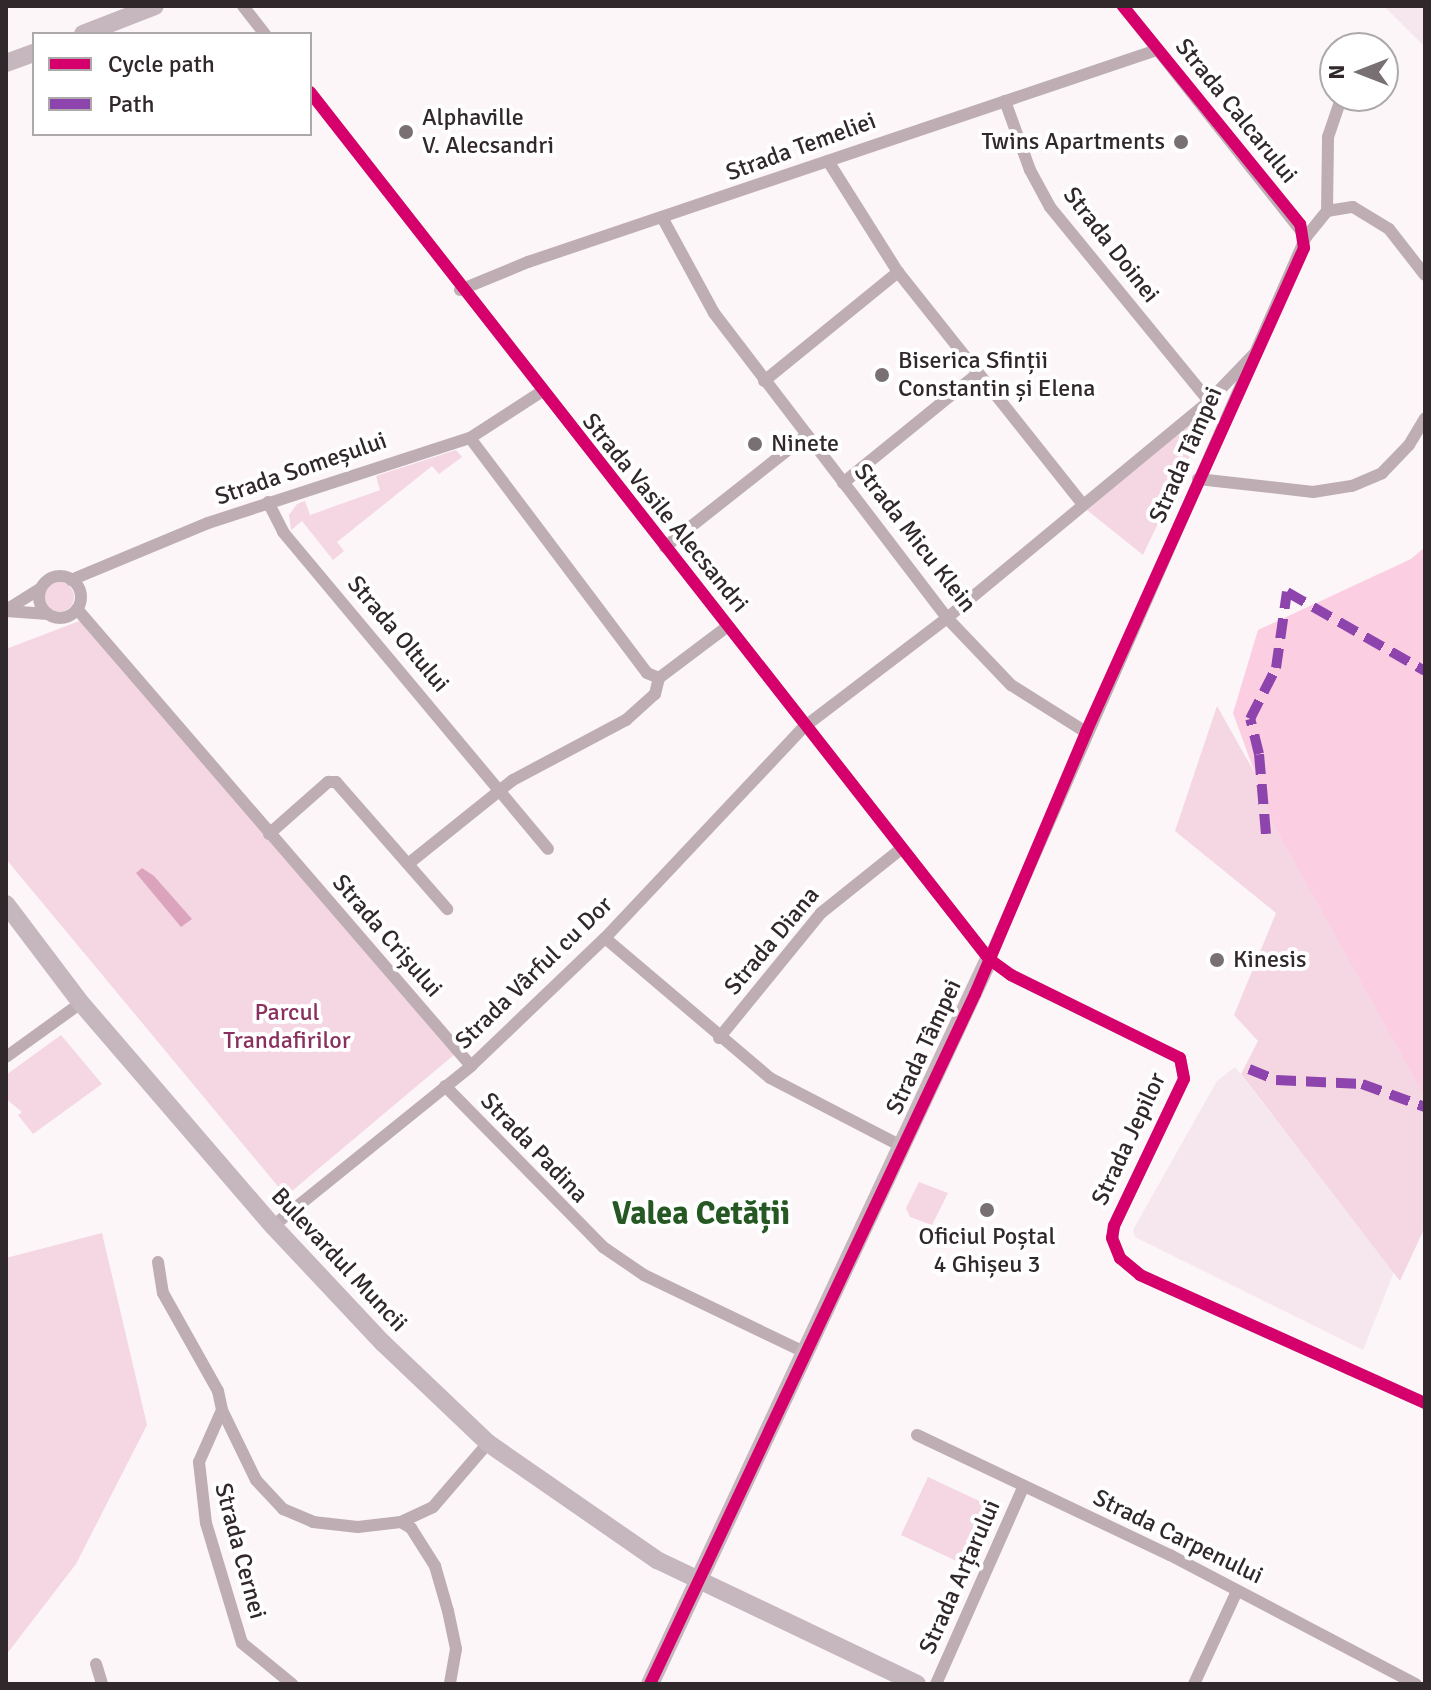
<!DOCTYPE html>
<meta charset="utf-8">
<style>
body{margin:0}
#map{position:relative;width:1431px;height:1690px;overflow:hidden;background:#fcf6f9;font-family:Signika,sans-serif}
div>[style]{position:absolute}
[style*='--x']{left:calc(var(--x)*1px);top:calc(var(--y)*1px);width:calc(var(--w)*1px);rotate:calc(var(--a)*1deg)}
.built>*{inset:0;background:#f5e7ed}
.green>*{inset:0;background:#f5d6e3;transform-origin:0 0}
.round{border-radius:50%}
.forest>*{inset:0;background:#fccee2}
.water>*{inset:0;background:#dba4bc}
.street>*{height:12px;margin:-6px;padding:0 6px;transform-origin:6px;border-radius:6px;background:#beaeb4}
.street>.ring{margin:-6px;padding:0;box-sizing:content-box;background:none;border:12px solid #beaeb4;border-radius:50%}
.secondary>*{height:18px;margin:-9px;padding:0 9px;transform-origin:9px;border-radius:9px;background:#c6b6be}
.quiet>*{height:10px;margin-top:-5px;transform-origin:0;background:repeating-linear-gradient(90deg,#8e44ad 0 20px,transparent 0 30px)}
.cycleway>*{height:12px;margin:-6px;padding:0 6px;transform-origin:6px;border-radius:6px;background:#d6006c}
.dots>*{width:22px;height:22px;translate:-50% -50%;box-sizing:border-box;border:4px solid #fff;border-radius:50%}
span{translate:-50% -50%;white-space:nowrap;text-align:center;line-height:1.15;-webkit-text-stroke:8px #fff;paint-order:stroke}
.street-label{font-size:24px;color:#31282b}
.poi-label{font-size:24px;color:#31282b}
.left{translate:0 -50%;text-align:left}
.right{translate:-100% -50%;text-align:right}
.park-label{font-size:24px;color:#8a305e}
.district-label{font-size:32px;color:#265823;font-weight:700}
.frame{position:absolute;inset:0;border:8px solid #31282b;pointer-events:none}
.legend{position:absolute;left:32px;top:32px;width:280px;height:104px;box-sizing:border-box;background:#fff;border:2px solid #ada9aa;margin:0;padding:10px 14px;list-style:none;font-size:24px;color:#31282b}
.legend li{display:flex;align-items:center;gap:16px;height:40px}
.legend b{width:40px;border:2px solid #ada9aa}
.north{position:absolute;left:1319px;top:32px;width:80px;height:80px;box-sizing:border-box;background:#fff;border:2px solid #ada9aa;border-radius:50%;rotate:270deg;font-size:22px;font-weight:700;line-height:32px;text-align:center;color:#31282b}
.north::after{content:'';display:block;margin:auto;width:28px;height:36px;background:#787073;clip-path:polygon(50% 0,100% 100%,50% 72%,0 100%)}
</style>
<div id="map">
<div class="built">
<i style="clip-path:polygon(1384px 6px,1425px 6px,1425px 47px)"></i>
<i style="clip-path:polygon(1235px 1067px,1394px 1272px,1363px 1350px,1135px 1237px,1133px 1230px,1217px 1081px)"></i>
</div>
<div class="green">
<i style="clip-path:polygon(1200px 416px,1205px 424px,1143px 555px,1087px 510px)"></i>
<i style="clip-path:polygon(456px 450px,462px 457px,439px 474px,432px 466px,337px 542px,344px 551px,333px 560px,302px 521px,291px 530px,289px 515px,297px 504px,305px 501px,310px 515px,380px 490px,376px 476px)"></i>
<i class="round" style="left:44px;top:582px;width:30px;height:30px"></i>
<i style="clip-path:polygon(82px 620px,455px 1054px,286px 1196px,6px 859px,6px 649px)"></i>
<i style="clip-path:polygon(1217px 706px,1425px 1075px,1425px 1227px,1400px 1281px,1241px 1074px,1258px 1041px,1234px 1015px,1276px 913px,1175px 831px)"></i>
<i style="clip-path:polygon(61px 1035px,102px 1084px,33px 1134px,18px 1115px,22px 1112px,6px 1099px,6px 1075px)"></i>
<i style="clip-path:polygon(919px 1182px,948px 1193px,932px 1225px,910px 1217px,906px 1208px)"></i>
<i style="clip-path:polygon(102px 1233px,147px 1425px,76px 1564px,6px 1655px,6px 1258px)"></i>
<i style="left:928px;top:1477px;width:66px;height:64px;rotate:25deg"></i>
</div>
<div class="forest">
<i style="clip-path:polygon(1425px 547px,1425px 1213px,1423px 1093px,1273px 823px,1233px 713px,1258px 630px,1411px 559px)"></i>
</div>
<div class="water">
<i style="clip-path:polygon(142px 868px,154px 876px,192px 919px,181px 927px,136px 873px)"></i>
</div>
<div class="street">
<i style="--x:243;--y:6;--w:36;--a:52"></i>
<i style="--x:310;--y:92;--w:1101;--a:51.93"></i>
<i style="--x:989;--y:959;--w:27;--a:36"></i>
<i style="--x:1011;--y:975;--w:188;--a:26.2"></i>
<i style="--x:1180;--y:1058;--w:21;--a:79"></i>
<i style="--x:1184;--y:1079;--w:163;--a:115.5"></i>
<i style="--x:1114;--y:1226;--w:12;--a:99"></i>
<i style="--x:1112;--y:1238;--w:22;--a:68"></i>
<i style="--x:1120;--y:1258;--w:26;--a:40"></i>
<i style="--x:1140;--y:1275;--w:312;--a:24.2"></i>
<i style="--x:1005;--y:101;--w:73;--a:70.1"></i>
<i style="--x:1030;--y:170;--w:42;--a:61.6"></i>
<i style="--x:1050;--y:207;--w:251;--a:50.7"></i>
<i style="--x:828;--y:161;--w:131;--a:57.8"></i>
<i style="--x:898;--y:272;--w:295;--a:51.5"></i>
<i style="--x:1327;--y:211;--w:74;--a:-89.2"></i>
<i style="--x:1328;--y:137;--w:43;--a:-71.1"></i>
<i style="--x:663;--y:219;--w:107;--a:61.5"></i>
<i style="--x:714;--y:313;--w:384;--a:52.6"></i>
<i style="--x:947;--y:618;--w:93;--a:46.3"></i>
<i style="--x:1011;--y:685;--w:89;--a:32.1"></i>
<i style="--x:1306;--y:237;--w:33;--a:-51"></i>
<i style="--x:1327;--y:211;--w:26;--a:-9"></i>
<i style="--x:1353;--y:207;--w:42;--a:31.4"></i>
<i style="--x:1389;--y:229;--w:58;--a:52"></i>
<i style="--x:460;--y:290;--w:74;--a:-22.4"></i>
<i style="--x:528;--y:262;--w:664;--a:-18.63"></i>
<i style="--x:764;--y:381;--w:173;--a:-39.1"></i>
<i style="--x:470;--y:438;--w:294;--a:53"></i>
<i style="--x:647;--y:673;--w:13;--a:23"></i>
<i style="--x:659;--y:678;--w:86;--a:-37"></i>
<i style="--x:1198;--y:479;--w:116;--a:6.4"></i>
<i style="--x:1313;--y:492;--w:39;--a:-9"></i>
<i style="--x:1352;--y:486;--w:33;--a:-23"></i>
<i style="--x:1382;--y:473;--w:39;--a:-46"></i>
<i style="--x:1409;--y:445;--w:31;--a:-59"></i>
<i style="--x:843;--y:483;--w:171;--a:-39.1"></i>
<i style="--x:268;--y:502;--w:34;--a:63"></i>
<i style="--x:283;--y:532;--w:413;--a:50.1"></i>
<i style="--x:665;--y:547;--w:181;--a:-38.3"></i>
<i class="ring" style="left:39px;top:576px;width:30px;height:30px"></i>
<i style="--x:71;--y:580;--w:148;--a:-22.6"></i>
<i style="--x:208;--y:523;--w:275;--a:-18"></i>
<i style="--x:470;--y:438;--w:85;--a:-32.9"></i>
<i style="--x:77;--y:609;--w:603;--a:49.23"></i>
<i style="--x:6;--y:610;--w:40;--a:-32"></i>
<i style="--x:6;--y:611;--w:42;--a:4.1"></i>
<i style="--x:269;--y:834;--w:79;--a:-41.4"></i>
<i style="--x:328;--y:782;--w:8;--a:0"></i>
<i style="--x:336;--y:782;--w:169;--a:48.8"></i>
<i style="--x:408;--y:864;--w:134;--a:-38.7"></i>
<i style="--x:513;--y:780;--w:128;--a:-28"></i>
<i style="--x:626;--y:720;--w:39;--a:-42"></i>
<i style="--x:655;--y:694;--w:16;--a:-76"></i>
<i style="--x:605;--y:938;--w:216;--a:40.3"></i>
<i style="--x:770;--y:1078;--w:148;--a:27.4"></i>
<i style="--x:989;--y:959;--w:789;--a:-66.3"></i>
<i style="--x:1306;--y:237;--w:295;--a:-128.4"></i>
<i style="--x:719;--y:1038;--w:161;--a:-50.8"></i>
<i style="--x:821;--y:913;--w:104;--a:-38.7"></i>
<i style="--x:6;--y:1057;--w:92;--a:-35.8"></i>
<i style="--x:445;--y:1086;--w:226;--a:45.5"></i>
<i style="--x:603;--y:1247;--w:50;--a:34.3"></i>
<i style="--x:644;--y:1275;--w:178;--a:25.7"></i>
<i style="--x:273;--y:1226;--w:255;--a:-38.9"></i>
<i style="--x:471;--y:1066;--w:185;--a:-43.7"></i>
<i style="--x:605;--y:938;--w:290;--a:-46.7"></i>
<i style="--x:804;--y:727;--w:180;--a:-37.3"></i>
<i style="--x:947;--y:618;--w:340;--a:-39.6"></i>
<i style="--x:1209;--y:401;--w:66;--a:-46.2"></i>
<i style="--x:158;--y:1262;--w:31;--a:81"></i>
<i style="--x:163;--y:1293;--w:112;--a:60.7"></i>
<i style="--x:218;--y:1391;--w:19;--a:78"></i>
<i style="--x:222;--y:1410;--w:78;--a:64.1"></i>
<i style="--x:256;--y:1480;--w:40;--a:47"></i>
<i style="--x:283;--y:1509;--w:33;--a:23"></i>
<i style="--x:313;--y:1522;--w:45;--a:6.3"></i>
<i style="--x:358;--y:1527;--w:43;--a:-6.6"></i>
<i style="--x:401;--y:1522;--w:12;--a:31"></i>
<i style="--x:411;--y:1528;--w:45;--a:57.7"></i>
<i style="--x:435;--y:1566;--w:47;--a:73.9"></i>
<i style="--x:448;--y:1611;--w:39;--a:78"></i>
<i style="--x:456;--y:1649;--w:36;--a:100"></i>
<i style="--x:222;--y:1410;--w:57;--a:113.9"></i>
<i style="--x:199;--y:1462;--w:61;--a:83.5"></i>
<i style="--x:206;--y:1523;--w:125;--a:73.3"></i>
<i style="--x:242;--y:1643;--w:65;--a:39.4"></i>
<i style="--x:917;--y:1435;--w:280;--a:25.4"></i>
<i style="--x:1170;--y:1555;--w:278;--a:27.7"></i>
<i style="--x:401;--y:1522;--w:35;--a:-25"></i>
<i style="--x:433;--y:1507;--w:84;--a:-49.3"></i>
<i style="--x:96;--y:1664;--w:21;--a:73"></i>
<i style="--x:936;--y:1684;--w:214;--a:-66.1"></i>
<i style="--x:1194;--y:1684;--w:102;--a:-65.2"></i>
</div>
<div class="secondary">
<i style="--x:83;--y:34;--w:77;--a:-21.3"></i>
<i style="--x:6;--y:63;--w:30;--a:-20"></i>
<i style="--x:6;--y:904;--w:124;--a:52.9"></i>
<i style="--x:81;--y:1003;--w:294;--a:49.3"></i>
<i style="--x:273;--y:1226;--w:161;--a:46.8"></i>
<i style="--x:383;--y:1343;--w:145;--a:43.6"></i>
<i style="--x:488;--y:1443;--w:206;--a:34.7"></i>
<i style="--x:657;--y:1560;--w:288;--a:25.5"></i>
<i style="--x:650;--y:1684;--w:800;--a:-64.94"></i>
</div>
<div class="quiet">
<i style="--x:1266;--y:834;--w:80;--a:-95"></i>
<i style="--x:1259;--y:754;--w:36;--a:-104"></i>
<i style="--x:1250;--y:719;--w:57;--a:-63"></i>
<i style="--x:1276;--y:668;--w:77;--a:-81.8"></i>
<i style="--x:1287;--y:592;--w:159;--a:29.8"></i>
<i style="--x:1249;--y:1069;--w:29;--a:22"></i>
<i style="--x:1276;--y:1080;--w:86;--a:2.7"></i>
<i style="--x:1362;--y:1084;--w:67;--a:20.1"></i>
</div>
<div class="cycleway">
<i style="--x:310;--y:92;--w:1101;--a:51.93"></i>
<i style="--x:989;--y:959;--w:27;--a:36"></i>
<i style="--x:1011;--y:975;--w:188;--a:26.2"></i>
<i style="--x:1180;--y:1058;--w:21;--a:79"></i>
<i style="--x:1184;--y:1079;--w:163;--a:115.5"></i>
<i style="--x:1114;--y:1226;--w:12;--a:99"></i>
<i style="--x:1112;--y:1238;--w:22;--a:68"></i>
<i style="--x:1120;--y:1258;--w:26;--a:40"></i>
<i style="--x:1140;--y:1275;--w:312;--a:24.2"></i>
<i style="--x:650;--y:1684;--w:763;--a:-64.78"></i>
<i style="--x:975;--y:994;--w:285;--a:-67"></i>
<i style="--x:1086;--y:732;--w:531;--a:-65.75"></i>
<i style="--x:1304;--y:248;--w:24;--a:-99"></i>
<i style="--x:1300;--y:224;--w:281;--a:-129.1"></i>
</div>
<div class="dots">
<i style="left:406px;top:132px;background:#787073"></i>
<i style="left:1181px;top:142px;background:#787073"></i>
<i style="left:882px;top:375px;background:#787073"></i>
<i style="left:755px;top:444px;background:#787073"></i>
<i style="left:1217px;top:960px;background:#787073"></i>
<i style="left:987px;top:1210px;background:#787073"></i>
</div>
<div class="street-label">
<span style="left:1236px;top:111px;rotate:51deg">Strada Calcarului</span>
<span style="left:801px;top:147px;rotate:-20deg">Strada Temeliei</span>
<span style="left:1111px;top:245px;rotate:52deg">Strada Doinei</span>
<span style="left:1186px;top:455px;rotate:-66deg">Strada Tâmpei</span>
<span style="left:301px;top:469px;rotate:-19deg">Strada Someșului</span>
<span style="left:665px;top:513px;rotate:51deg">Strada Vasile Alecsandri</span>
<span style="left:915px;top:538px;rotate:52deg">Strada Micu Klein</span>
<span style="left:398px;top:634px;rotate:50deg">Strada Oltului</span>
<span style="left:387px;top:936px;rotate:49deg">Strada Crișului</span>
<span style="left:772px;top:941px;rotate:-50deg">Strada Diana</span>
<span style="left:534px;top:973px;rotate:-44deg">Strada Vârful cu Dor</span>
<span style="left:924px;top:1047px;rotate:-65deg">Strada Tâmpei</span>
<span style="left:1129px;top:1139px;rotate:-65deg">Strada Jepilor</span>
<span style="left:534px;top:1148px;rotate:46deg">Strada Padina</span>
<span style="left:339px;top:1260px;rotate:47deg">Bulevardul Muncii</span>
<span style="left:1178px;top:1537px;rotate:26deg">Strada Carpenului</span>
<span style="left:240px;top:1551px;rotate:75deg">Strada Cernei</span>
<span style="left:960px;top:1577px;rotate:-66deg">Strada Arțarului</span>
</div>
<div class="poi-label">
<span class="left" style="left:422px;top:132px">Alphaville<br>V. Alecsandri</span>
<span class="right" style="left:1165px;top:142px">Twins Apartments</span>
<span class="left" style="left:898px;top:375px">Biserica Sfinții<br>Constantin și Elena</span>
<span class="left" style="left:771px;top:444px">Ninete</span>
<span class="left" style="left:1233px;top:960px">Kinesis</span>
<span style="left:987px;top:1251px">Oficiul Poștal<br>4 Ghișeu 3</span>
</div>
<div class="park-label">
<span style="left:287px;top:1027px">Parcul<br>Trandafirilor</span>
</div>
<div class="district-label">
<span style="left:701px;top:1214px">Valea Cetății</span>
</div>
<div class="frame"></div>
<ul class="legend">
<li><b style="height:10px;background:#d6006c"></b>Cycle path</li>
<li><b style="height:10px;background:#8e44ad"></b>Path</li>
</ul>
<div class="north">N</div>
</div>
